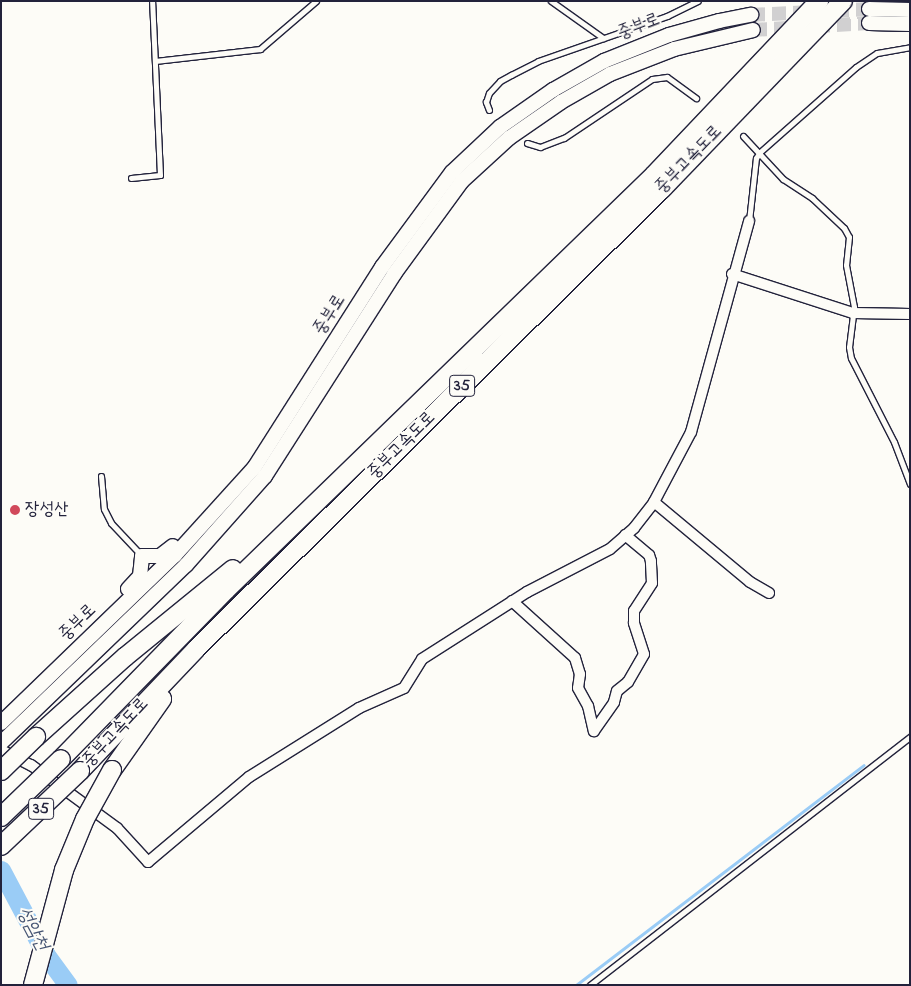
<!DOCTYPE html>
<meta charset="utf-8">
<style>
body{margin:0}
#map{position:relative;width:911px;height:986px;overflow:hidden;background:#fdfcf7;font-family:"Indie Flower","Poor Story",sans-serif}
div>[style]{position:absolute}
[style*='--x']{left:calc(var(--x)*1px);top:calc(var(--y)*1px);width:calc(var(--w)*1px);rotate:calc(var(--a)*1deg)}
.stream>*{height:3px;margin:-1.5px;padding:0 1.5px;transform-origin:1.5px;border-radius:1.5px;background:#9accf6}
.river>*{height:19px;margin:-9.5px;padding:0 9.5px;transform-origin:9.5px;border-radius:9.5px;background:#9accf6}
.secondary-tunnel>*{height:14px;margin-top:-7px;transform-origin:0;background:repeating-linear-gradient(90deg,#d1d0d1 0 14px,transparent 0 21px)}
.roads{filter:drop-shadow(1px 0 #22223b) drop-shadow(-1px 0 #22223b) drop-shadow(0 1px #22223b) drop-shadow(0 -1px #22223b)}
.lane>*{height:5px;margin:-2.5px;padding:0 2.5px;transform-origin:2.5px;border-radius:2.5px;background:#fdfcf7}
.street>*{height:10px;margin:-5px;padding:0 5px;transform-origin:5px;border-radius:5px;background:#fdfcf7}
.secondary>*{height:14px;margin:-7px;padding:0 7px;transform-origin:7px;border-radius:7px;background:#fdfcf7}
.highway>*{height:18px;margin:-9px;padding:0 9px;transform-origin:9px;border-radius:9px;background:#fdfcf7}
.bridges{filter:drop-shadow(1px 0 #22223b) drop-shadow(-1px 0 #22223b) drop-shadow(0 1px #22223b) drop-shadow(0 -1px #22223b)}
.highway-bridge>*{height:18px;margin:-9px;padding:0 9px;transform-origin:9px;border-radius:9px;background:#fdfcf7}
.dots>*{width:14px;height:14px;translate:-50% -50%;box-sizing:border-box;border:2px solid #fdfcf7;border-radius:50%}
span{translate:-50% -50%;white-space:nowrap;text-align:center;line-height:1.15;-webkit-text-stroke:4px #fdfcf7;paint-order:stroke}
.shield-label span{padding:1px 4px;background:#fdfcf7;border:1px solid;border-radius:4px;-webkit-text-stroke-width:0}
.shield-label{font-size:16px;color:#22223b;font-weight:700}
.street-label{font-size:18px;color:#22223b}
.poi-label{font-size:18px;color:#22223b}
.left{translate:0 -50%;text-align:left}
.water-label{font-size:19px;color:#465573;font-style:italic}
.frame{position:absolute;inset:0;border:2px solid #22223b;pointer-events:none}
</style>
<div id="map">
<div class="stream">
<i style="--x:576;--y:985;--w:362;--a:-37.4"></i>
</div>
<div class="river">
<i style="--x:1;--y:870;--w:96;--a:62.1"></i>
<i style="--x:46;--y:955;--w:37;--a:54"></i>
</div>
<div class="secondary-tunnel">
<i style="--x:751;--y:15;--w:118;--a:-2.9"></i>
<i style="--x:753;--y:30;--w:116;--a:-3.5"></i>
</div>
<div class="roads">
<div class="lane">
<i style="--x:551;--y:1;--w:64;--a:35.4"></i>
<i style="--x:155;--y:61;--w:106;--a:-6.5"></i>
<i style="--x:260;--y:49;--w:74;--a:-40.6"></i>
<i style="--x:489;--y:110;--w:9;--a:-111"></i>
<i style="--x:486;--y:102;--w:9;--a:-72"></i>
<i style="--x:489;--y:93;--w:16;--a:-47"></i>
<i style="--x:500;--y:81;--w:13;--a:-29"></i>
<i style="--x:511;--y:75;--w:30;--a:-27"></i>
<i style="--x:538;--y:61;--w:137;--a:-19.2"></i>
<i style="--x:667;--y:16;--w:34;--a:-26"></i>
<i style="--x:743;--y:136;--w:59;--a:47.1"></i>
<i style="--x:783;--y:179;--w:35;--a:33"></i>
<i style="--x:812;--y:198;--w:44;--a:43.2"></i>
<i style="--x:844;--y:228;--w:10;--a:61"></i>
<i style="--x:849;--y:237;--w:28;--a:96"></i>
<i style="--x:846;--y:265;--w:43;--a:79.2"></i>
<i style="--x:854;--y:307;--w:40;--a:97.1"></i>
<i style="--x:849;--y:347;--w:11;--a:80"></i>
<i style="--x:851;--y:358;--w:94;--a:62.9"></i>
<i style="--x:894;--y:442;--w:45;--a:69.1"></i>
<i style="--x:527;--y:143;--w:14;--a:17"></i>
<i style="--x:540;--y:147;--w:26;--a:-21"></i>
<i style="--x:564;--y:138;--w:106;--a:-33.8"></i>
<i style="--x:652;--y:79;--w:15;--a:-8"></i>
<i style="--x:667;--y:77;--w:36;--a:36"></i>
<i style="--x:131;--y:178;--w:29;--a:-6"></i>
<i style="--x:160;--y:175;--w:174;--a:-92.6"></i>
<i style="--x:749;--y:221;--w:63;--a:-83.7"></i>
<i style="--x:756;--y:158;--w:7;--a:-56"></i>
<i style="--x:760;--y:152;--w:128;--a:-41.5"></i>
<i style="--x:856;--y:67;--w:25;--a:-34"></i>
<i style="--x:877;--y:53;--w:34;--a:-10"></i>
<i style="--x:101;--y:476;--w:33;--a:85"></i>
<i style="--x:104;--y:509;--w:16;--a:63"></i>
<i style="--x:111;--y:523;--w:44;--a:46.8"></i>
<i style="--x:590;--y:985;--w:405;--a:-37.8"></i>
</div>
<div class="street">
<i style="--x:732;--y:274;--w:127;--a:17.9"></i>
<i style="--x:853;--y:313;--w:57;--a:1"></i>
<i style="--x:654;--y:502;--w:125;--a:39.8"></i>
<i style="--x:750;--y:582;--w:22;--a:30"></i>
<i style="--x:512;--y:601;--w:85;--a:42.1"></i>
<i style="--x:575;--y:658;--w:17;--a:73"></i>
<i style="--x:580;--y:674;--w:14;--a:98"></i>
<i style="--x:578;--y:688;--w:21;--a:61"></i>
<i style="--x:588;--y:706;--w:26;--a:77"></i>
<i style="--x:594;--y:731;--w:35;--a:-55"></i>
<i style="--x:614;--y:702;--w:11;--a:-75"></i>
<i style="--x:617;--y:691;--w:14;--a:-39"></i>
<i style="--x:628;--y:682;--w:32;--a:-60"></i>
<i style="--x:644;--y:654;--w:33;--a:-108"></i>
<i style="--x:634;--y:623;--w:12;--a:-90"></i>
<i style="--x:634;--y:611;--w:33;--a:-57"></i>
<i style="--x:652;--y:583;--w:22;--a:-93"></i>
<i style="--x:651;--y:561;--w:6;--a:-108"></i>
<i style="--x:649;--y:555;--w:31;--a:-140"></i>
<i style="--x:1;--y:750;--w:34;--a:27"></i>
<i style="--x:31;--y:765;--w:107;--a:36.2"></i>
<i style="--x:117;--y:828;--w:46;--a:47.6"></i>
<i style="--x:148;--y:862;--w:132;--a:-40.1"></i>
<i style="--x:249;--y:777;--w:130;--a:-32.1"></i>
<i style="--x:359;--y:708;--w:49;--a:-24"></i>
<i style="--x:404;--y:688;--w:34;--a:-58"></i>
<i style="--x:422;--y:659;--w:125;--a:-32.5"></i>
<i style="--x:527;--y:592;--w:93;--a:-27.4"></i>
<i style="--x:610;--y:549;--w:32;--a:-41"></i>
<i style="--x:634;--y:528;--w:33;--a:-52"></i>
<i style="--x:654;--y:502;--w:79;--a:-62.1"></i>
<i style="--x:691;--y:432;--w:219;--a:-74.6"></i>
</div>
<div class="secondary">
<i style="--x:869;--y:9;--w:41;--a:1.4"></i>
<i style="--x:869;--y:23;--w:41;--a:1.4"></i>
<i style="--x:128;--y:589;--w:18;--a:-47"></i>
<i style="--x:140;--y:576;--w:20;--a:-84"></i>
<i style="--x:142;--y:556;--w:18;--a:0"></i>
<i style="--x:160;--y:556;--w:16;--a:-38"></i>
<i style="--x:1;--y:723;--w:242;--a:-44"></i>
<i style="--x:175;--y:555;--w:118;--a:-47.8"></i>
<i style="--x:254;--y:468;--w:238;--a:-57.5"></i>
<i style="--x:382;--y:267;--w:118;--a:-53.6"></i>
<i style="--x:452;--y:172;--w:66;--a:-43.2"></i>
<i style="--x:500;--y:127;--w:65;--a:-34.9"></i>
<i style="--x:553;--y:90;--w:59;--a:-29.6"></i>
<i style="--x:604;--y:61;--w:70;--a:-21.8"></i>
<i style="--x:669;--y:35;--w:52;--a:-15.6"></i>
<i style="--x:719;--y:21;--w:33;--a:-11"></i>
<i style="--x:1;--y:743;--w:257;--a:-43.9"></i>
<i style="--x:186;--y:565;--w:119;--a:-48.4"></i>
<i style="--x:265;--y:476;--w:240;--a:-57.4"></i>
<i style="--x:394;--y:274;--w:115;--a:-53.8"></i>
<i style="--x:462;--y:181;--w:64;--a:-42.5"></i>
<i style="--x:509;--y:138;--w:63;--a:-34.7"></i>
<i style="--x:561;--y:102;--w:56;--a:-29.7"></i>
<i style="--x:610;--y:74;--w:69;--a:-21.3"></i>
<i style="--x:674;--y:49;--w:81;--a:-13.5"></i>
</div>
<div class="highway">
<i style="--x:36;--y:737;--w:120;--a:-42"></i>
<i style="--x:125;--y:657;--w:139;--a:-39.2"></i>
<i style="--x:61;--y:759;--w:236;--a:-45.7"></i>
<i style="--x:226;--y:590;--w:596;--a:-44.12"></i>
<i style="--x:654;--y:175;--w:240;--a:-46.5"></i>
<i style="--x:112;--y:770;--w:87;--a:-54.8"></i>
<i style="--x:80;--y:771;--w:168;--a:-46.4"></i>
<i style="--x:196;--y:649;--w:655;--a:-44.63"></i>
<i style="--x:662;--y:189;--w:261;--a:-46.1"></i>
</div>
</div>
<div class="bridges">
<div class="highway-bridge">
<i style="--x:1;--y:771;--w:49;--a:-44.2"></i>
<i style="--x:1;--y:817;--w:83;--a:-44"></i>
<i style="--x:1;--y:846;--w:109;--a:-43.5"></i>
<i style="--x:33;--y:985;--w:119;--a:-74.9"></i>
<i style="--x:64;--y:870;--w:55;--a:-67.6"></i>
<i style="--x:85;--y:819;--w:56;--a:-61.1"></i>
</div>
</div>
<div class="dots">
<i style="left:15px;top:510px;background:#d1495b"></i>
</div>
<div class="shield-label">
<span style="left:462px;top:386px">35</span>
<span style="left:41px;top:809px">35</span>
</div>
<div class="street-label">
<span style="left:639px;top:27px;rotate:-21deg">중부로</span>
<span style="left:689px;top:160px;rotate:-46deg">중부고속도로</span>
<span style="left:330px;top:315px;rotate:-58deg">중부로</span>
<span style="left:402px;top:446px;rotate:-45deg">중부고속도로</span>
<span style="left:78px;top:623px;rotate:-44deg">중부로</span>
<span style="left:116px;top:733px;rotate:-47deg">중부고속도로</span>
</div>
<div class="poi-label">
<span class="left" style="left:25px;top:510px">장성산</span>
</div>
<div class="water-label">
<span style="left:32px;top:929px;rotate:62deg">성암천</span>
</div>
<div class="frame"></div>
</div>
